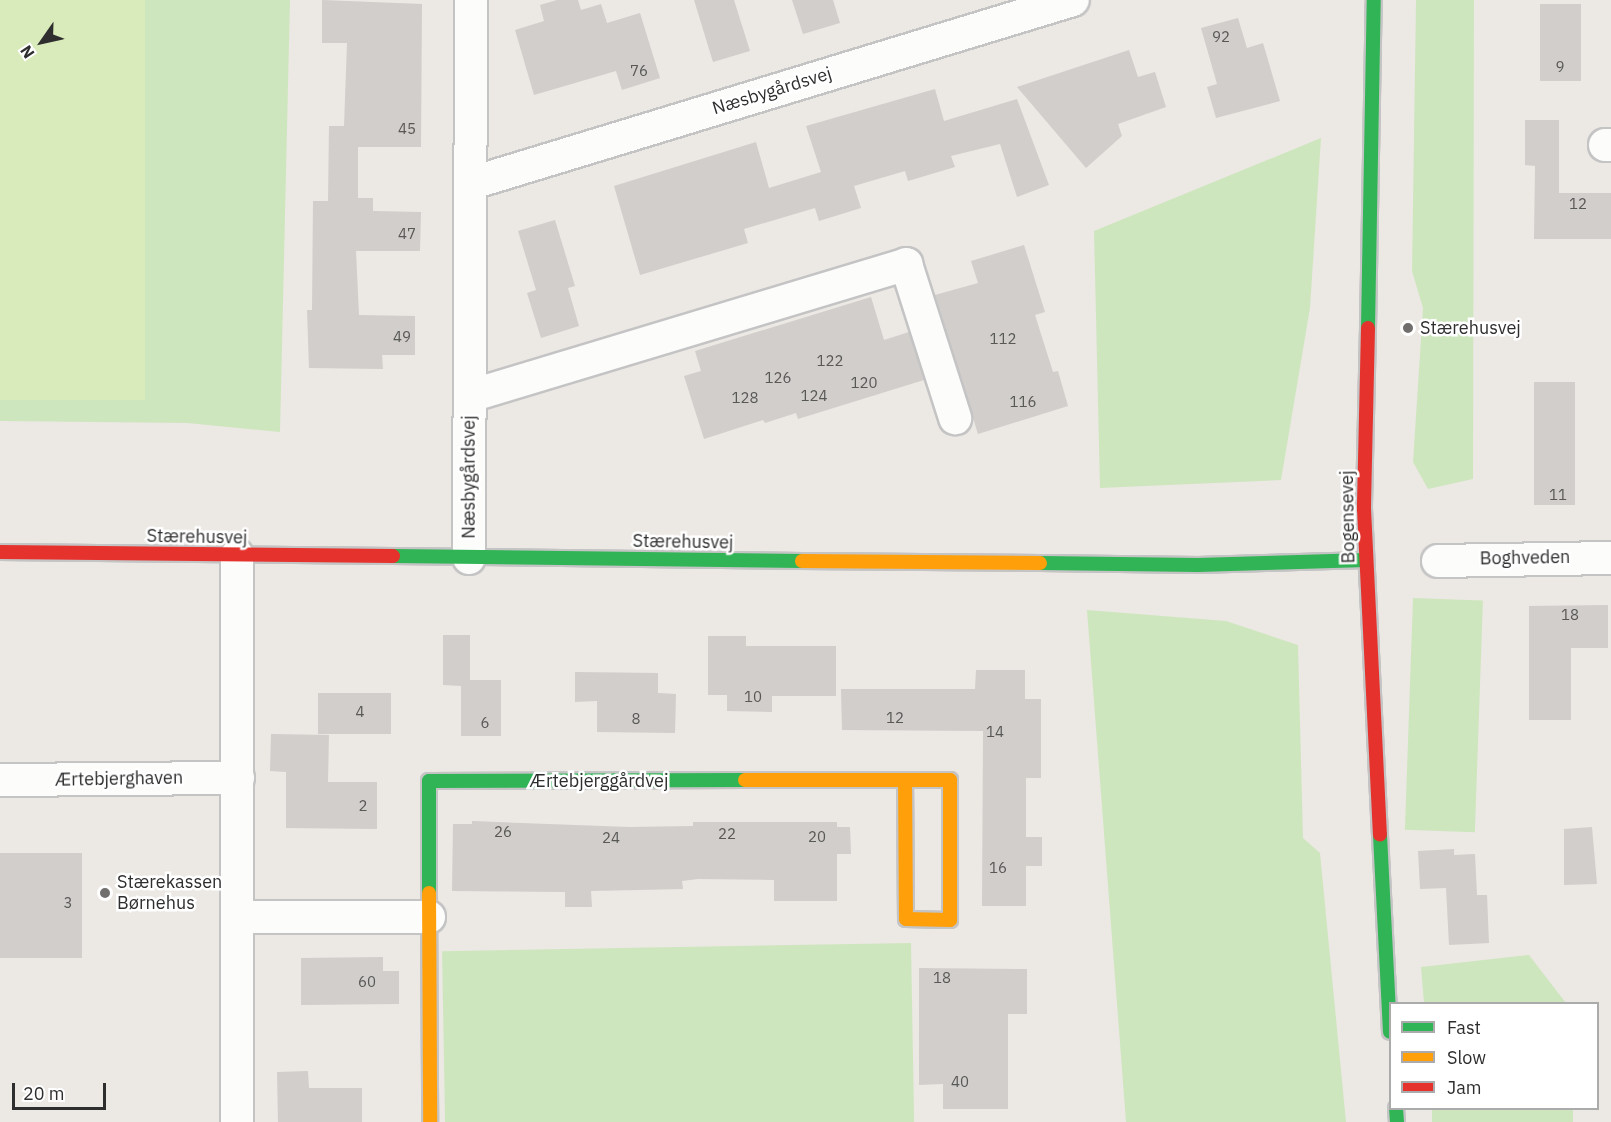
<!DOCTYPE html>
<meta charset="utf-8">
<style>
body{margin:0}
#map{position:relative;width:1611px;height:1122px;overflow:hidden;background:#ece8e4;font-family:"IBM Plex Sans",sans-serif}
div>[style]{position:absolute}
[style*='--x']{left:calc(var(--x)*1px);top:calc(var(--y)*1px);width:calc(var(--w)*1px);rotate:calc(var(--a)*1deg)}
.green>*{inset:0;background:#cee6be;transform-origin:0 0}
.pitch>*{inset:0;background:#d9eabb;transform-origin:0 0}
.building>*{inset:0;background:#d1cecb;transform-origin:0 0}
.roads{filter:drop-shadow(2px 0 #c5c4c5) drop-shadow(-2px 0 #c5c4c5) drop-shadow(0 2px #c5c4c5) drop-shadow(0 -2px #c5c4c5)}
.street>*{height:32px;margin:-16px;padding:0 16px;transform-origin:16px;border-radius:16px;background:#fcfcfb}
.fast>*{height:14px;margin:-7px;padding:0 7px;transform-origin:7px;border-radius:7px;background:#30b455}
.slow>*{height:14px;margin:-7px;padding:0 7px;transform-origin:7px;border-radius:7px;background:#ff9f0a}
.jam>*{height:14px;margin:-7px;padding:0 7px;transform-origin:7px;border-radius:7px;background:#e5322d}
.dots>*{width:16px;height:16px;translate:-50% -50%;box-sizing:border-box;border:3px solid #fff;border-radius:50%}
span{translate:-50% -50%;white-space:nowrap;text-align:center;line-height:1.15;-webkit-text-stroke:5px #fff;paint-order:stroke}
.number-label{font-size:15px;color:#585857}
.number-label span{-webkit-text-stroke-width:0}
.street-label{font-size:18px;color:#2e2e2e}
.poi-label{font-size:18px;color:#2e2e2e}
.left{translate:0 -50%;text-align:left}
.legend{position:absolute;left:1389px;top:1002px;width:210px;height:108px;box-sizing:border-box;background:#fff;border:2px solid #ababab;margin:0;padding:8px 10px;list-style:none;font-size:18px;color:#2e2e2e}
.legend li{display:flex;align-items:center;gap:12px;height:30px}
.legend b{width:30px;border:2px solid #ababab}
.north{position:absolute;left:12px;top:12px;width:60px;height:60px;-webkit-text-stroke:4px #fff;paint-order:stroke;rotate:236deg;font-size:16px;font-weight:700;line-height:24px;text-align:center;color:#2e2e2e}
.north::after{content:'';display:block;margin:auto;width:21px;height:27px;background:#2e2e2e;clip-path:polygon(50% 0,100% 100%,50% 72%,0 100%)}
.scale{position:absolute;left:12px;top:1083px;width:94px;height:27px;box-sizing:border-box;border:3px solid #2e2e2e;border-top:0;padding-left:8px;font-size:18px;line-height:21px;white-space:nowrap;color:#2e2e2e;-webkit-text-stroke:4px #fff;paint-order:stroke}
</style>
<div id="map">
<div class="green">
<i style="clip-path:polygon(0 0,290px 0,280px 432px,187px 423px,0 421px)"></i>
<i style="clip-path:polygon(1416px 0,1474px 0,1473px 479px,1428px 489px,1413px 462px,1423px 308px,1412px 271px)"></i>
<i style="clip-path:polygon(1321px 138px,1310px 308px,1281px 480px,1100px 488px,1094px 231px)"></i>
<i style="left:1413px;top:598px;width:70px;height:232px;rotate:2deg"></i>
<i style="clip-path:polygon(1087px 610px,1226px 621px,1298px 645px,1303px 838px,1320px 853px,1346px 1122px,1126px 1122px)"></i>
<i style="left:911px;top:943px;width:179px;height:469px;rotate:89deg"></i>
<i style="clip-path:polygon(1529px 955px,1566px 1003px,1424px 1003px,1421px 967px)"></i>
<i style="left:1432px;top:1109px;width:141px;height:13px"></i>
</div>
<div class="pitch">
<i style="left:0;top:0;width:145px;height:400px"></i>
</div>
<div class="building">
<i style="clip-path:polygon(322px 0,422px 4px,421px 147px,358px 147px,358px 198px,373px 198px,373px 211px,421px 212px,420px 251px,356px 251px,359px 315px,415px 316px,415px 355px,382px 355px,383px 369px,309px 368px,307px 310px,312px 310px,313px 201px,328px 201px,329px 126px,344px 126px,347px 43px,322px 43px)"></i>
<i style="clip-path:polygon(557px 0,578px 0,581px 10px,601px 4px,607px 23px,640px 13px,660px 78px,622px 90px,616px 71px,534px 95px,515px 30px,544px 21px,540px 5px)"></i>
<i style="clip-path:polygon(694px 0,734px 0,750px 51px,713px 62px)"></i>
<i style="clip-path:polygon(792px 0,833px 0,840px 23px,803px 34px)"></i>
<i style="left:1540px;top:4px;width:41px;height:77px"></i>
<i style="clip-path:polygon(1238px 18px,1247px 48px,1263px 43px,1280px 101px,1216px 118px,1207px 87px,1217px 84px,1201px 28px)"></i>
<i style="clip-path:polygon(1129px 50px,1138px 77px,1155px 72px,1166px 107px,1118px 124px,1122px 136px,1086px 168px,1017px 87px)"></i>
<i style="clip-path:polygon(935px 89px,944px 121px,1017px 99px,1049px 185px,1017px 197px,1000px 144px,951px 156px,955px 167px,908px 181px,905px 171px,854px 186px,861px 208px,819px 221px,815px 208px,744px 229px,748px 243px,640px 275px,614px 186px,756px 142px,769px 188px,821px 172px,806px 126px)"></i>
<i style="clip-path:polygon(1525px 120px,1559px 120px,1559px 193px,1611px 193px,1611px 239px,1534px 239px,1535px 166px,1525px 165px)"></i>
<i style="clip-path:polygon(555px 220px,575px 286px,568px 288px,579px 326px,541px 338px,527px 293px,536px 290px,518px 231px)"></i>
<i style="clip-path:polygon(1024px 245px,1045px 312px,1035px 315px,1053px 372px,1058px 371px,1068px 406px,978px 434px,935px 295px,978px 283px,971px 261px)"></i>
<i style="clip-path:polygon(871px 297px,884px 340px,909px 332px,924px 380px,798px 419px,796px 413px,765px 423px,763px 420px,704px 439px,684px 376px,701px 371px,695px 351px)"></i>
<i style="left:1534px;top:382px;width:41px;height:123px"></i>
<i style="clip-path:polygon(1608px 605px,1608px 648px,1571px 648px,1571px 720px,1529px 720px,1529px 606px)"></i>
<i style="clip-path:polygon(443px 635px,470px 635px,470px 680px,501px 680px,501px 736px,461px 736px,461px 686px,443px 685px)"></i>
<i style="clip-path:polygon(708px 636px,746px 636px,746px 646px,836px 646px,836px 696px,772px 696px,772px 712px,727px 711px,727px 695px,708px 695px)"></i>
<i style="clip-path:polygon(976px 670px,1025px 670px,1025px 699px,1041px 699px,1041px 778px,1026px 778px,1026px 837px,1042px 837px,1042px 866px,1026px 866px,1026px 906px,982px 906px,983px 731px,842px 730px,841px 689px,975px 689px)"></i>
<i style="clip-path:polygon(575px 672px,658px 673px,658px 693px,676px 694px,675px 733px,597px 732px,597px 701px,575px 702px)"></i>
<i style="left:318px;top:693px;width:73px;height:41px"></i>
<i style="clip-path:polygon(271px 734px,329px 735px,328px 782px,377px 782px,377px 829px,286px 828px,286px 772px,270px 771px)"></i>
<i style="clip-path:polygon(472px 821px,629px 827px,693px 826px,693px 822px,837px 822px,837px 827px,850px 827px,851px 854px,837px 854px,837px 901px,774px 901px,774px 880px,698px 879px,682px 881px,683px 889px,591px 891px,592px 907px,565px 907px,565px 892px,452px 891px,453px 824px,472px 824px)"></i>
<i style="clip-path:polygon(1592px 827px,1597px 884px,1564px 885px,1564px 829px)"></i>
<i style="clip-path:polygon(1454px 849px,1454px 855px,1475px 854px,1477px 895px,1487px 895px,1489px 943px,1449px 945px,1446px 888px,1420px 889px,1418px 851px)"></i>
<i style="left:0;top:853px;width:82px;height:105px"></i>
<i style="clip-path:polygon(383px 957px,383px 971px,399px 971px,399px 1004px,301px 1005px,301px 958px)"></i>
<i style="clip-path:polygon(919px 968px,1027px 969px,1027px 1014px,1008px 1014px,1008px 1109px,943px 1109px,943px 1084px,919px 1085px)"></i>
<i style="clip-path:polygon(308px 1071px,309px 1088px,362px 1088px,362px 1122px,278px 1122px,277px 1072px)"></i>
</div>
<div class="roads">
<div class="street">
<i style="--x:1605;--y:145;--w:6;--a:0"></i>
<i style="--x:472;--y:183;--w:628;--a:-16.94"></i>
<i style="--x:470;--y:396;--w:456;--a:-16.8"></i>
<i style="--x:906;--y:264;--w:162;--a:72.3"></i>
<i style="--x:469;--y:558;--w:558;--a:-89.79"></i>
<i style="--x:1438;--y:561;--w:173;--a:-1"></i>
<i style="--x:0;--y:780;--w:238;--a:-0.5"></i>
<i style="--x:238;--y:917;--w:191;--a:0"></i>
<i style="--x:237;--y:1122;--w:567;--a:-90"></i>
</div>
<div class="fast">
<i style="--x:1368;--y:328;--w:328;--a:-89"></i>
<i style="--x:393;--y:556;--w:409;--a:0.7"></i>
<i style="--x:1040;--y:563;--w:158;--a:0.7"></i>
<i style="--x:1198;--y:565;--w:168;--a:-1.7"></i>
<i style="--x:1380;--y:835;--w:197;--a:87.1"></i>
<i style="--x:429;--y:893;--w:112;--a:-90"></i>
<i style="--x:429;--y:781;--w:316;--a:-0.2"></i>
<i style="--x:1396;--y:1108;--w:14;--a:86"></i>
</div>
<div class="slow">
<i style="--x:802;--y:561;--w:238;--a:0.5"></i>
<i style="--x:745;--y:780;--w:205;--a:0"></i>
<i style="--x:950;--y:780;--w:140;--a:90"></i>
<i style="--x:950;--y:920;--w:44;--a:-178.7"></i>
<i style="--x:906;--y:919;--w:138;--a:-90.4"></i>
<i style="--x:429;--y:893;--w:229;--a:89.7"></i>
</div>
<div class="jam">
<i style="--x:1368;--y:328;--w:181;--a:91.3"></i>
<i style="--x:1364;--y:509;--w:326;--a:87.2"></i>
<i style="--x:0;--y:552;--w:393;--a:0.6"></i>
</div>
</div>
<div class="dots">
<i style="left:1408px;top:328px;background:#706f6e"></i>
<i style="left:105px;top:893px;background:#706f6e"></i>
</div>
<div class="number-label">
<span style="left:1221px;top:37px">92</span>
<span style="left:1560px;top:67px">9</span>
<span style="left:639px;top:71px">76</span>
<span style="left:407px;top:129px">45</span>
<span style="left:1578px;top:204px">12</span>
<span style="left:407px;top:234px">47</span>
<span style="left:402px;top:337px">49</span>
<span style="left:1003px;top:339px">112</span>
<span style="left:830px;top:361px">122</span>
<span style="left:778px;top:378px">126</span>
<span style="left:864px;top:383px">120</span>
<span style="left:814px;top:396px">124</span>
<span style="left:745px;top:398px">128</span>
<span style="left:1023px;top:402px">116</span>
<span style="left:1558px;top:495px">11</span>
<span style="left:1570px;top:615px">18</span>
<span style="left:753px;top:697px">10</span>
<span style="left:360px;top:712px">4</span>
<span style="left:895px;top:718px">12</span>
<span style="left:636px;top:719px">8</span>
<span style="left:485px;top:723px">6</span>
<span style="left:995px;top:732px">14</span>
<span style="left:363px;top:806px">2</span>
<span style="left:503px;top:832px">26</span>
<span style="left:727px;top:834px">22</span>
<span style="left:817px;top:837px">20</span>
<span style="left:611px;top:838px">24</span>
<span style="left:998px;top:868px">16</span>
<span style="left:68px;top:903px">3</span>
<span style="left:942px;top:978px">18</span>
<span style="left:367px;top:982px">60</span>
<span style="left:960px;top:1082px">40</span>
</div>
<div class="street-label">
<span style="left:772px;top:91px;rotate:-17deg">Næsbygårdsvej</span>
<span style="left:469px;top:477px;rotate:-90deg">Næsbygårdsvej</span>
<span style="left:1348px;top:517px;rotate:-91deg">Bogensevej</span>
<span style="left:197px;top:537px;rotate:1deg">Stærehusvej</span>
<span style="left:683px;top:542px;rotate:1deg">Stærehusvej</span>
<span style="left:1525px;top:558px;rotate:-1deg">Boghveden</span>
<span style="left:119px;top:779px;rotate:-1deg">Ærtebjerghaven</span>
<span style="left:599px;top:781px">Ærtebjerggårdvej</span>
</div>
<div class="poi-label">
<span class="left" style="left:1420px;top:328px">Stærehusvej</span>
<span class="left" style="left:117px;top:893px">Stærekassen<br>Børnehus</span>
</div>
<ul class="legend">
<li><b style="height:8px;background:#30b455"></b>Fast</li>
<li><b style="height:8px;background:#ff9f0a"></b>Slow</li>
<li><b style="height:8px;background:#e5322d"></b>Jam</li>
</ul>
<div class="north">N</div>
<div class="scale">20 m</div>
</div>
